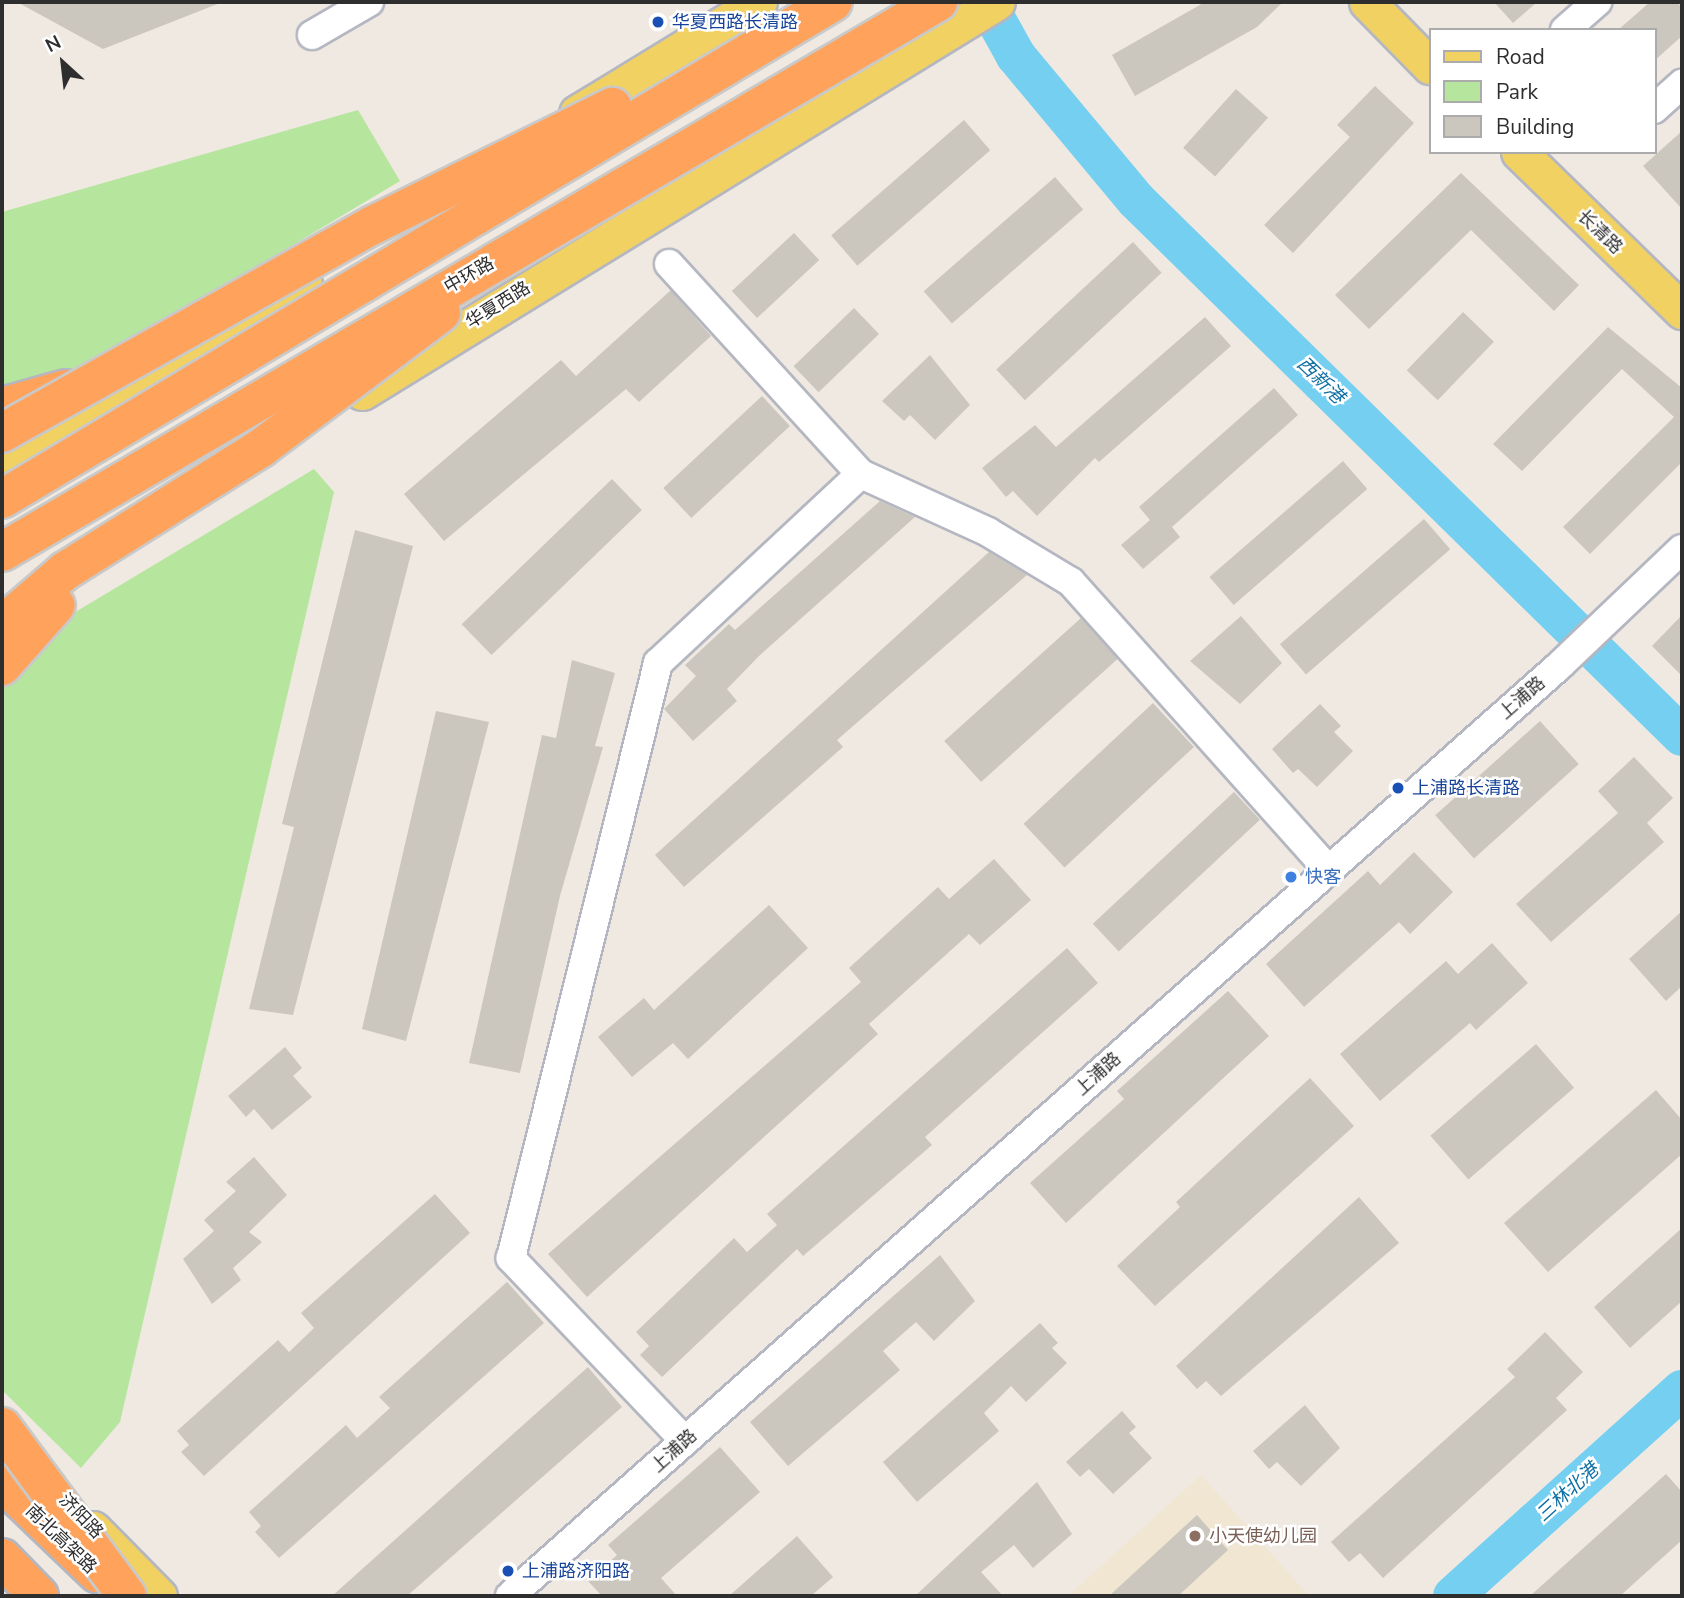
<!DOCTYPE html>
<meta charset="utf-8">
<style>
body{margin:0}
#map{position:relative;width:1684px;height:1598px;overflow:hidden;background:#efe9e1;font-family:"Nunito Sans","Noto Sans SC",sans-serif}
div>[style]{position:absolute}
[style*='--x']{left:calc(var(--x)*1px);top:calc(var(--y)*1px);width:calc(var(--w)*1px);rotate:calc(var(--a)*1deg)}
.education>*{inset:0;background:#f0e6d1}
.green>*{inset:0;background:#b6e59e}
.river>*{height:40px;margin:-20px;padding:0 20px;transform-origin:20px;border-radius:20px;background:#75cff0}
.building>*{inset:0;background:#cbc7bf;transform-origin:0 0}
.roads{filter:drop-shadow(2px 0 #b4b7c1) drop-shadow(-2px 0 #b4b7c1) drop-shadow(0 2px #b4b7c1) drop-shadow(0 -2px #b4b7c1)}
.minor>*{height:28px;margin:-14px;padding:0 14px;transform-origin:14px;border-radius:14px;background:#fff}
.major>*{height:35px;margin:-17.5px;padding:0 17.5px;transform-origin:17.5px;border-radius:17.5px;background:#f2d163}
.highway>*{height:38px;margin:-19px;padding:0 19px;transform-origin:19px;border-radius:19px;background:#ffa35c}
.bridges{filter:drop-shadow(2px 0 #c9c9c9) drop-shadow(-2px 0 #c9c9c9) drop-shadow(0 2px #c9c9c9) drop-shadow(0 -2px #c9c9c9)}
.highway-bridge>*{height:38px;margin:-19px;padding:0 19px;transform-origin:19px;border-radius:19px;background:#ffa35c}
.dots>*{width:19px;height:19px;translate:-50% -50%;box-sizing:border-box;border:4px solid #fff;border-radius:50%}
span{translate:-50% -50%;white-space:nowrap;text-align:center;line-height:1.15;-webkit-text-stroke:5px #fff;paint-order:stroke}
.transit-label{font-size:18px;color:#164399}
.left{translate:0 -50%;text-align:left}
.street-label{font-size:18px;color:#2e2e2e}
.shop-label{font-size:18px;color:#366cbe}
.education-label{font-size:18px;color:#785e54}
.water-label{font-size:19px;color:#0d6fa3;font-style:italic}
.frame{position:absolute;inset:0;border:4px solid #2e2e2e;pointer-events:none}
.legend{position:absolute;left:1429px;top:28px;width:228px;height:126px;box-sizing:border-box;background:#fff;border:2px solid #ababab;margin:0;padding:9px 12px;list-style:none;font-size:21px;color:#2e2e2e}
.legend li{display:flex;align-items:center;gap:14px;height:35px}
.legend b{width:35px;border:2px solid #ababab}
.north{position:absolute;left:28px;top:28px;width:70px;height:70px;-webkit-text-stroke:5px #fff;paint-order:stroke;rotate:333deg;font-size:19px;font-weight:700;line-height:28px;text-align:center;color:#2e2e2e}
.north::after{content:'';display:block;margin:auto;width:24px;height:32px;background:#2e2e2e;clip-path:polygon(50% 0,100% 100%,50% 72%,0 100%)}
</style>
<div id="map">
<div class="education">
<i style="clip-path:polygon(1201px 1475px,1309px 1596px,1068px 1596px)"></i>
</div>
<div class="green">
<i style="clip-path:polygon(358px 110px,400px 181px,2px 419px,2px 212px)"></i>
<i style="clip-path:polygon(314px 469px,334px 492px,120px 1422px,81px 1468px,2px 1390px,2px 656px)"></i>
</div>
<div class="river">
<i style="--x:986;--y:2;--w:62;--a:60.9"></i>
<i style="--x:1016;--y:56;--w:187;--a:50.2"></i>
<i style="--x:1136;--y:200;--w:765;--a:44.47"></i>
<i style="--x:1453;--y:1596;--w:308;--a:-42"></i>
</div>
<div class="building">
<i style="clip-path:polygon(17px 2px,220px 2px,220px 3px,103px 49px)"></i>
<i style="clip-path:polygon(1205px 2px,1283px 2px,1257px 27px,1135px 96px,1112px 55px)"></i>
<i style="clip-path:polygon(1494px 2px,1537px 2px,1513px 23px)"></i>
<i style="clip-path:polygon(1650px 2px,1677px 2px,1682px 8px,1682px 36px,1654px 61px,1654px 30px,1618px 30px)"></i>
<i style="clip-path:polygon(1375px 86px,1414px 123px,1293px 253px,1264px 225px,1350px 137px,1337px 125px)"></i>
<i style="left:1236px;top:89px;width:43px;height:79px;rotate:42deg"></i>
<i style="left:964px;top:120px;width:40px;height:176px;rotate:49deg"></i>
<i style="clip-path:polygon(1682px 131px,1682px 209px,1643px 166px)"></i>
<i style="clip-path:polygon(1461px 173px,1579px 285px,1554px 311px,1471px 230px,1369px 329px,1335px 295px)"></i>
<i style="left:1055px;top:177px;width:43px;height:174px;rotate:49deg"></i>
<i style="left:794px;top:233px;width:37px;height:85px;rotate:47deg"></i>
<i style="left:1133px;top:242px;width:42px;height:187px;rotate:47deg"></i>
<i style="clip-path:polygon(671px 290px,711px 336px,639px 402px,626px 389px,444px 541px,404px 494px,561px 360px,576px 376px)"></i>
<i style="left:854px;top:308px;width:36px;height:84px;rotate:46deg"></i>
<i style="left:1463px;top:312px;width:43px;height:81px;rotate:44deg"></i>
<i style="clip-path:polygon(1205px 317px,1231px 346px,1099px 462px,1095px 458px,1037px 516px,1013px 491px,1006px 497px,982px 468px,1035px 425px,1056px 447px)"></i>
<i style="clip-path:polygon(1608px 327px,1682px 388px,1682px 462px,1590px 554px,1563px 527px,1674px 417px,1622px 369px,1522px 471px,1493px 444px)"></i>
<i style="clip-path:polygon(930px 355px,970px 405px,935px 440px,910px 415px,904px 421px,882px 401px)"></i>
<i style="clip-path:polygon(1274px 388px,1298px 415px,1172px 527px,1180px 537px,1143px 569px,1121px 545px,1150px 520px,1139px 507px)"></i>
<i style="left:762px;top:396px;width:41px;height:135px;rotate:47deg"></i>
<i style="left:1343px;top:461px;width:37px;height:177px;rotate:49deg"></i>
<i style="left:612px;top:479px;width:43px;height:209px;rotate:46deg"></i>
<i style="clip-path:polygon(880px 501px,915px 517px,759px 656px,727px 689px,737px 701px,693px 741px,664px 709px,696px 676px,685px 665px,729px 624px,735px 630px)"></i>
<i style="left:1424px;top:519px;width:40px;height:191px;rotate:49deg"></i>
<i style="clip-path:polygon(355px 530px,413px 546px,293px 1015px,249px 1009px,294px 827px,282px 824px)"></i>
<i style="clip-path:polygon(989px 552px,1027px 575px,837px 740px,843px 747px,684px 887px,655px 855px)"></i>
<i style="clip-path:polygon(1682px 615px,1682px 676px,1652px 646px)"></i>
<i style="clip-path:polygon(1241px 616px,1282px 663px,1240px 704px,1190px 661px)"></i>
<i style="left:1081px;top:618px;width:55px;height:184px;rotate:48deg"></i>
<i style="clip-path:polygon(572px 660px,615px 673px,595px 746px,603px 747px,560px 896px,520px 1073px,469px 1063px,542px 735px,556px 738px)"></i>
<i style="left:1153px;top:703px;width:60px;height:177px;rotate:47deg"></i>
<i style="clip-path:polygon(1320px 704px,1341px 726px,1334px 732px,1353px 751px,1317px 787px,1298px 769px,1293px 773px,1272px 749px)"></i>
<i style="clip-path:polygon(436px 711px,489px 722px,406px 1041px,362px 1029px)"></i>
<i style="left:1540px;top:721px;width:58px;height:141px;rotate:48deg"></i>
<i style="clip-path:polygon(1634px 757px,1673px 798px,1647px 823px,1664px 842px,1551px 942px,1516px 904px,1618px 813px,1598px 791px)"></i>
<i style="left:1234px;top:792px;width:38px;height:193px;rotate:47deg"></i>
<i style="clip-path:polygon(1414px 852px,1453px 892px,1410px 934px,1399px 922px,1304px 1007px,1266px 964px,1368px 871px,1380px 885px)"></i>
<i style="clip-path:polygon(994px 859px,1031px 900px,980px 945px,969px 934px,869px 1024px,878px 1034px,587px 1297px,548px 1254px,861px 982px,849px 968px,938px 887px,949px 899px)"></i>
<i style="clip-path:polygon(769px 905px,808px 948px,688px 1059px,673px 1043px,632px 1077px,598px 1037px,644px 998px,654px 1010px)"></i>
<i style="clip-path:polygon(1682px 911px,1682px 986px,1666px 1001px,1629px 959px)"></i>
<i style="clip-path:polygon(1492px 943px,1528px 983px,1476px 1030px,1470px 1023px,1380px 1101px,1340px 1054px,1446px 961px,1458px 974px)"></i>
<i style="clip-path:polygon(1067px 948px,1098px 983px,925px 1137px,932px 1145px,803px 1256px,797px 1249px,662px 1377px,640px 1355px,649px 1346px,636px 1332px,734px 1238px,747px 1252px,777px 1225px,767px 1214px)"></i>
<i style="clip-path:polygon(1228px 991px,1269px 1036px,1066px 1223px,1030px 1183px,1124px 1099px,1117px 1091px)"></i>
<i style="left:1536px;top:1044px;width:58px;height:140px;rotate:49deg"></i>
<i style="clip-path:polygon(285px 1047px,302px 1068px,293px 1076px,312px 1097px,272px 1130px,254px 1109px,246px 1117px,228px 1096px)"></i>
<i style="clip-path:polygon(1310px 1078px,1354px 1126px,1155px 1306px,1117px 1266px,1180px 1207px,1176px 1202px)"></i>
<i style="clip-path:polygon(1656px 1090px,1682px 1120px,1682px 1154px,1548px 1272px,1504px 1223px)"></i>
<i style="clip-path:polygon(254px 1157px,287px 1195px,249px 1232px,262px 1242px,233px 1268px,241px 1280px,212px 1304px,183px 1259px,214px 1231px,204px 1220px,236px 1191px,226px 1182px)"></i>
<i style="clip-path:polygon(435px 1194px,470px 1233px,204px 1476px,181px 1452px,189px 1445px,177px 1431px,278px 1340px,289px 1352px,314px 1328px,301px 1313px)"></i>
<i style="clip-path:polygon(1359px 1197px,1399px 1243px,1221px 1396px,1206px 1381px,1197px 1389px,1176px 1366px)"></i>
<i style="clip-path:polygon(1682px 1228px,1682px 1301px,1630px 1348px,1594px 1307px)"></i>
<i style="clip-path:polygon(940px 1255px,975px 1301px,934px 1341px,916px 1322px,883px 1351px,900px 1370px,788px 1466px,750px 1422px)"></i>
<i style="clip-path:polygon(507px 1282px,544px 1323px,279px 1558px,255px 1532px,261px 1526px,249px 1512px,346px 1425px,357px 1438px,390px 1408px,379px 1397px)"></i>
<i style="clip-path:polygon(1040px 1323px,1058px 1343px,1052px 1348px,1067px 1363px,1026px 1402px,1011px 1386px,984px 1413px,999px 1431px,917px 1502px,883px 1462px)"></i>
<i style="clip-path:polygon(1545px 1332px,1583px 1372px,1556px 1398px,1567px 1410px,1383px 1578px,1360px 1553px,1349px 1562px,1331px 1542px,1515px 1377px,1507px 1369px)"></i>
<i style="clip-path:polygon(588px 1367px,622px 1407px,407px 1596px,332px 1596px)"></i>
<i style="clip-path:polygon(1305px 1405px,1340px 1448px,1301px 1486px,1277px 1462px,1269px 1469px,1253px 1451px)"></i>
<i style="clip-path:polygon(1122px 1411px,1136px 1427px,1129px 1433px,1152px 1458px,1113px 1494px,1089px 1469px,1080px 1477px,1066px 1462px)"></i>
<i style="clip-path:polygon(720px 1447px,760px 1492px,661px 1578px,677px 1596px,602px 1596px,588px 1581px,617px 1555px,608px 1545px)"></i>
<i style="clip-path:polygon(1666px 1474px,1682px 1492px,1682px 1540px,1620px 1596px,1530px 1596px)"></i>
<i style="clip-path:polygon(1037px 1482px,1072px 1534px,1033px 1568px,1014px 1545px,981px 1572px,1003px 1596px,915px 1596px)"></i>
<i style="clip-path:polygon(1197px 1515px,1228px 1550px,1178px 1596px,1109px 1596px)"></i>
<i style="clip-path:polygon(797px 1536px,833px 1577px,811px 1596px,729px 1596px)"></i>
</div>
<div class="roads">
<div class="minor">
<i style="--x:1565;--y:30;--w:43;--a:-41.2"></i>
<i style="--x:312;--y:35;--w:66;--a:-30.1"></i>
<i style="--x:1654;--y:109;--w:38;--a:-42"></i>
<i style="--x:669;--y:264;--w:285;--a:47.6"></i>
<i style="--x:861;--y:474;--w:140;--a:24.5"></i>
<i style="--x:988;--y:532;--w:97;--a:31.1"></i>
<i style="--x:1071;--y:582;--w:385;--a:48.2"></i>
<i style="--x:685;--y:1441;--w:253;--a:-133.6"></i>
<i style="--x:511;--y:1258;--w:613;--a:-76.12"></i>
<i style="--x:658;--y:663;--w:277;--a:-43"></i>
<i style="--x:510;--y:1596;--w:1403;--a:-41.56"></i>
<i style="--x:1560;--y:665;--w:168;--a:-43.6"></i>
</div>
<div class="major">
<i style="--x:1367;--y:2;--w:90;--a:45.5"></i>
<i style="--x:577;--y:113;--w:213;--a:-31.4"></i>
<i style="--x:1519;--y:152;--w:228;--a:44.3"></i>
<i style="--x:362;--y:392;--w:745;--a:-31.56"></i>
<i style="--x:2;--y:472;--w:356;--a:-32"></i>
<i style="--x:93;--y:1529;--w:94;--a:45.4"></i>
</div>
<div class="highway">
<i style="--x:2;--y:407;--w:66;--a:-15.7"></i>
<i style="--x:2;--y:1482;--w:132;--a:43.8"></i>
<i style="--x:2;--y:1558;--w:53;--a:45.8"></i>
</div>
</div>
<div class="bridges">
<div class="highway-bridge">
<i style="--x:2;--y:433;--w:425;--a:-29.3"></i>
<i style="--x:373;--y:225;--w:267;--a:-26.3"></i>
<i style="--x:2;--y:499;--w:968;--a:-30.88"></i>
<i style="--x:2;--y:552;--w:1086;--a:-30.44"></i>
<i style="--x:2;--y:625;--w:83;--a:-40.6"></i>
<i style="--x:65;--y:571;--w:231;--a:-32.1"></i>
<i style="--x:261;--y:448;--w:225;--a:-36.9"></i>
<i style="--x:2;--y:666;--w:81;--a:-48.5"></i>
<i style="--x:2;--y:1427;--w:210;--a:53.5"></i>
</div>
</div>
<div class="dots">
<i style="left:658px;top:22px;background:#1a4fb4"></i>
<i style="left:1398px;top:788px;background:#1a4fb4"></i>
<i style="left:1291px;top:877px;background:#3f7fe0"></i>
<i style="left:1195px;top:1536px;background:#8d6e63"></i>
<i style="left:508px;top:1571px;background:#1a4fb4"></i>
</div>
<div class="transit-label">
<span class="left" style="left:672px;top:22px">华夏西路长清路</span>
<span class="left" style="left:1412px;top:788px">上浦路长清路</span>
<span class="left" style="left:522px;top:1571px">上浦路济阳路</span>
</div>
<div class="street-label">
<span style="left:1600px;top:232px;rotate:44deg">长清路</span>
<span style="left:469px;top:275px;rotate:-30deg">中环路</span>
<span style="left:498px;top:305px;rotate:-32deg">华夏西路</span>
<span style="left:1522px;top:698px;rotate:-41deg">上浦路</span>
<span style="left:1098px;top:1074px;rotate:-42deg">上浦路</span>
<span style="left:674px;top:1451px;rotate:-42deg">上浦路</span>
<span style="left:81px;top:1516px;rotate:46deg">济阳路</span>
<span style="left:61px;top:1539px;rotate:44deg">南北高架路</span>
</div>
<div class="shop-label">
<span class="left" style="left:1305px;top:877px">快客</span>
</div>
<div class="education-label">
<span class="left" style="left:1209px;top:1536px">小天使幼儿园</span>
</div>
<div class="water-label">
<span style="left:1320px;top:381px;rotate:44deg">西新港</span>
<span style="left:1568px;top:1493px;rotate:-42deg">三林北港</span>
</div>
<div class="frame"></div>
<ul class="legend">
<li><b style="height:9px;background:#f2d163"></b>Road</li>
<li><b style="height:19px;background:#b6e59e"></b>Park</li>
<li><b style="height:19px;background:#cbc7bf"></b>Building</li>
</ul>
<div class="north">N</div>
</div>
